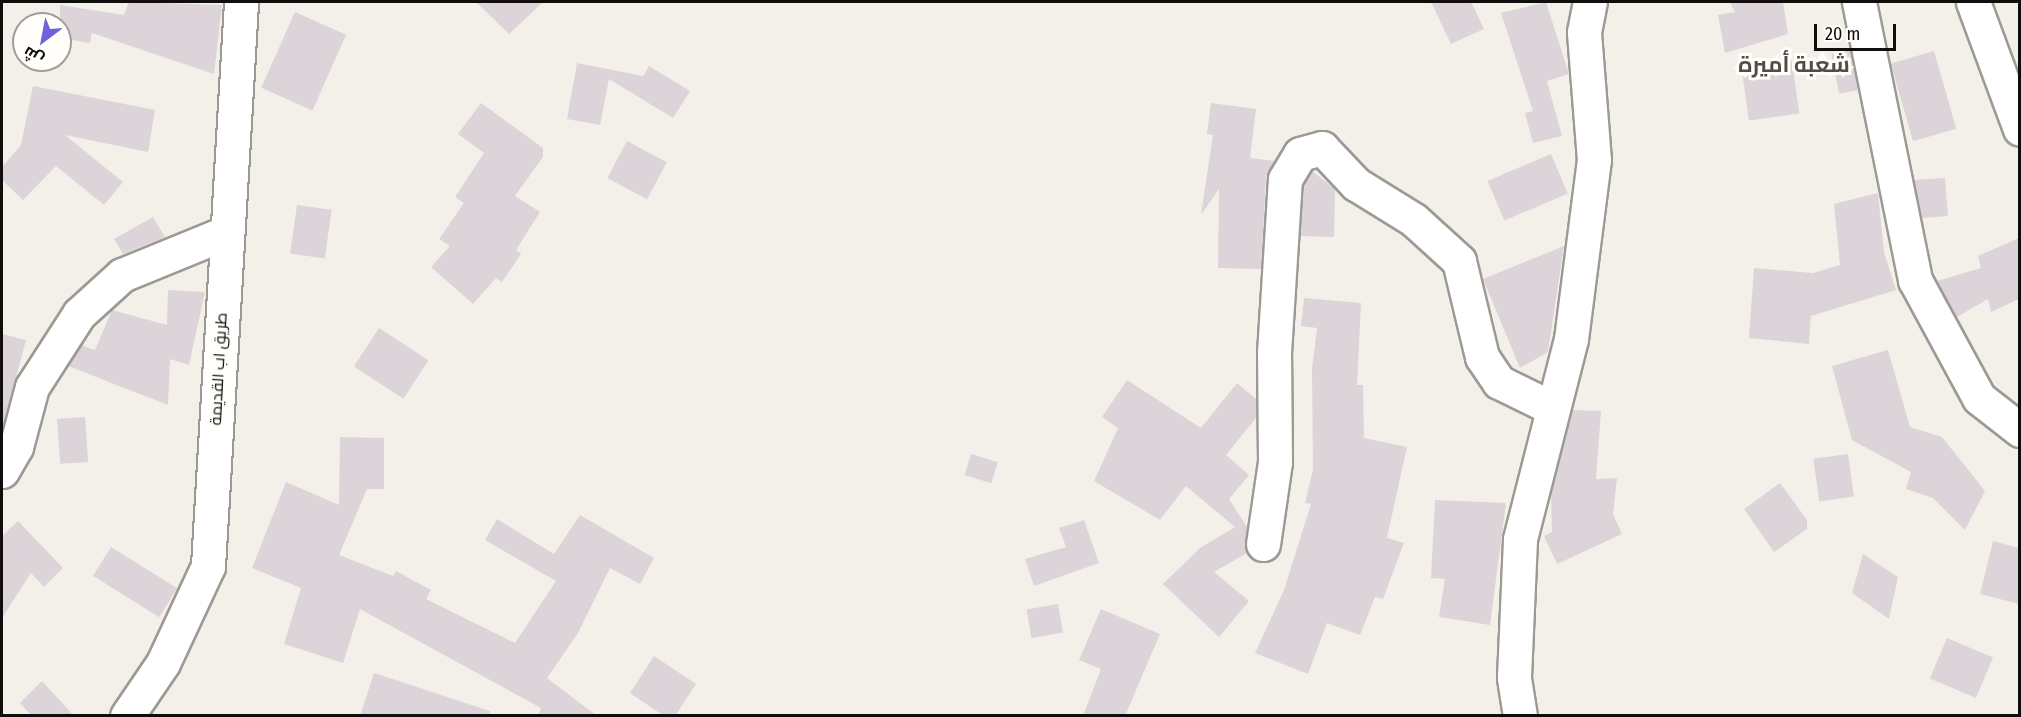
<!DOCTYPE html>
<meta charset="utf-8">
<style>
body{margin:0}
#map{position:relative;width:2021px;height:717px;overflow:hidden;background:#f3f0e9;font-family:"Fira Sans Condensed",Cairo,sans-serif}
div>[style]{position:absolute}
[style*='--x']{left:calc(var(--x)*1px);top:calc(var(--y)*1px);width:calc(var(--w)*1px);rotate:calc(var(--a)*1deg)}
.building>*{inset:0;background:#dcd4d8;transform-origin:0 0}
.roads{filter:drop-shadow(2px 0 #9c9a93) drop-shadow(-2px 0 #9c9a93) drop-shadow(0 2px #9c9a93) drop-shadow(0 -2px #9c9a93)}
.minor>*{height:33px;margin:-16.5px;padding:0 16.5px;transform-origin:16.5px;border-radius:16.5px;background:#fff}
span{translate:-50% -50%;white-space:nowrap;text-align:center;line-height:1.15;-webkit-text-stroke:6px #fffefb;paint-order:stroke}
.street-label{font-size:16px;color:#0f0e0c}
.district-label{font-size:22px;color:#4f4d47;font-weight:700}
.frame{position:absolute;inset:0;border:3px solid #0f0e0c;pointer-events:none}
.north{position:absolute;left:12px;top:12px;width:60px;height:60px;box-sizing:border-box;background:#fffefb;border:2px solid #9f9e9b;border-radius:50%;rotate:212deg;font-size:16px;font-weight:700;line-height:24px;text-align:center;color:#0f0e0c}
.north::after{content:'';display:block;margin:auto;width:21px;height:27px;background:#7062dc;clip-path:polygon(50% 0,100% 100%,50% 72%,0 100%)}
.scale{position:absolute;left:1814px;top:24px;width:82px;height:27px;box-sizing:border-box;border:3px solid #0f0e0c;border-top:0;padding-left:8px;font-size:18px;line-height:21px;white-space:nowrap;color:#0f0e0c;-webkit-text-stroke:4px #fffefb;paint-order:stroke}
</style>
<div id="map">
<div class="building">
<i style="clip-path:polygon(129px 2px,222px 5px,214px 74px,92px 33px,90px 43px,60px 38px,60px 5px,124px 15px)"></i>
<i style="clip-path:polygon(476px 2px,543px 2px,509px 34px)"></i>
<i style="clip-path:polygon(1431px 2px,1471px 2px,1484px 29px,1451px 44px)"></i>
<i style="clip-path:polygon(1546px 2px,1569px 74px,1547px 81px,1562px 136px,1533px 143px,1525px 113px,1533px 111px,1501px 13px)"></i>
<i style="clip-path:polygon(1730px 2px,1783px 2px,1788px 34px,1725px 53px,1718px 15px,1735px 12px)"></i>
<i style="left:295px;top:12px;width:56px;height:83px;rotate:24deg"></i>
<i style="left:1850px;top:50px;width:41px;height:19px;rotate:79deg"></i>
<i style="left:1934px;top:51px;width:81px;height:45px;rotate:74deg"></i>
<i style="left:1792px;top:61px;width:53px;height:51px;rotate:82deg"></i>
<i style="clip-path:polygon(577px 63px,643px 76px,649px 66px,690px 91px,673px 118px,609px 79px,600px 125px,567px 119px)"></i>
<i style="clip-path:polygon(33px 86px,155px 110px,148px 152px,65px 135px,123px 182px,104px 205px,56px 166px,23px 200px,2px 180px,2px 167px,21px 145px)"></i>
<i style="clip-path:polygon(481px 103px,543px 148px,543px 157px,515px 196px,540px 212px,516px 250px,521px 254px,502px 282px,496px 278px,473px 304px,431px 267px,450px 246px,439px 239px,464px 203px,455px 197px,484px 153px,458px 134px)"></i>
<i style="clip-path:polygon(1211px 103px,1256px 109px,1250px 158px,1274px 161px,1266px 178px,1261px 269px,1218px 268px,1219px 189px,1201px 215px,1213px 135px,1207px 134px)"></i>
<i style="left:627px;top:141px;width:45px;height:42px;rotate:28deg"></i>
<i style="left:1551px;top:154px;width:43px;height:69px;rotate:67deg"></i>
<i style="clip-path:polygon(1312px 171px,1335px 189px,1334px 237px,1300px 236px,1303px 185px)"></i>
<i style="clip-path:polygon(1945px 178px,1948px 216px,1922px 218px,1914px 180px)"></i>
<i style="clip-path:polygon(1878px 193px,1884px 252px,1896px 290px,1811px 316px,1809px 344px,1749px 338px,1754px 268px,1813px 273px,1840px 265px,1834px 204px)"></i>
<i style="left:297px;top:205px;width:35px;height:49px;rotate:8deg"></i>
<i style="clip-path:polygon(153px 217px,165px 237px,123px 254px,114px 239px)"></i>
<i style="clip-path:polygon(2019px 238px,2019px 299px,1991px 312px,1988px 299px,1957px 317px,1937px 281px,1981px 268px,1978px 256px)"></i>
<i style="clip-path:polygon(1564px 246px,1548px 352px,1520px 368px,1483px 279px)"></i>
<i style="clip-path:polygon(168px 290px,205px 292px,189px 365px,170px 359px,168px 405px,68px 366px,81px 345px,95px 350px,112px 310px,167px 325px)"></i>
<i style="clip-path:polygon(1304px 298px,1361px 303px,1357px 385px,1363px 385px,1364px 438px,1407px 447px,1387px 538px,1404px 543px,1383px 599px,1375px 597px,1360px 635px,1327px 623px,1308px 674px,1255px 653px,1284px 590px,1311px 504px,1305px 503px,1313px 469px,1312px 369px,1317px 328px,1301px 326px)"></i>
<i style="left:379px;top:328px;width:59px;height:46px;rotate:33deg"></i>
<i style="clip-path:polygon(2px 334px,26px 340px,2px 429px)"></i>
<i style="clip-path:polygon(1888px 350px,1910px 427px,1942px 437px,1985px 491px,1965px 530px,1933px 498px,1906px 489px,1911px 472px,1852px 440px,1832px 366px)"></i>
<i style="clip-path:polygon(1127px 380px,1201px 428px,1237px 383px,1256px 399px,1256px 418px,1226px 455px,1249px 475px,1229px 499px,1247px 527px,1247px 553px,1214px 572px,1249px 601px,1219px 637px,1163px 584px,1200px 548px,1235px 527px,1186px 486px,1160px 520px,1094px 481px,1118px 428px,1102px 417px)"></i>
<i style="clip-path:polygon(1572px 410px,1601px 411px,1596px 479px,1617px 478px,1613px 514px,1622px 534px,1557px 564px,1544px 536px,1552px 532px,1551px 492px)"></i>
<i style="left:85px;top:417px;width:45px;height:28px;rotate:86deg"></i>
<i style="clip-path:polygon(340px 437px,384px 438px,384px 489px,367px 489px,339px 555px,393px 576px,396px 571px,431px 590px,426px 599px,515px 643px,556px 581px,485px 540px,497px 519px,554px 554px,580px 515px,654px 558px,640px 584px,610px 568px,578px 633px,547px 678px,597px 716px,538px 716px,541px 708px,360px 609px,343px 663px,284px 644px,301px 588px,252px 568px,286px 482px,339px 505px)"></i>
<i style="left:971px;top:454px;width:28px;height:22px;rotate:17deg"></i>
<i style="left:1848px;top:454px;width:43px;height:35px;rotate:82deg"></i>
<i style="clip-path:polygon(1780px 483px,1807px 520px,1807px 529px,1774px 552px,1744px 509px)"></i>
<i style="clip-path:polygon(1435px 500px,1506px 503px,1490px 625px,1439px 617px,1445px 579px,1431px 578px)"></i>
<i style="clip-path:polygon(1084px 520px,1099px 563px,1034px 586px,1025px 559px,1066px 547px,1059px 528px)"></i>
<i style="clip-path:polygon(18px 521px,63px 568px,44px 587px,31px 573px,2px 618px,2px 536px)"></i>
<i style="clip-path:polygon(1993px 541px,2019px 548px,2019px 604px,1980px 594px)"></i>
<i style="left:111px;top:547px;width:78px;height:34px;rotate:32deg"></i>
<i style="clip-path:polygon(1863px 554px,1898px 577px,1889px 619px,1852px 593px)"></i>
<i style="left:1058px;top:604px;width:29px;height:32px;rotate:80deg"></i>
<i style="clip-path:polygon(1101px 609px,1160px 634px,1125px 716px,1083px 716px,1101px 669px,1079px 660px)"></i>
<i style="left:1947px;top:638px;width:50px;height:44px;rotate:23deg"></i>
<i style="clip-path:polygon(654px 656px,696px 684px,675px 716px,664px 716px,630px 693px)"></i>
<i style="clip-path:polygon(374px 673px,490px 711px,489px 716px,360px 716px)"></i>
<i style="clip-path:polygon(42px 681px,74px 716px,32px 716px,20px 703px)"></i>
</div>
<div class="roads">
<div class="minor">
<i style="--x:1859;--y:2;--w:284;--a:78.6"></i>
<i style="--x:1915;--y:280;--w:134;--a:61.5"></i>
<i style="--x:1979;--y:398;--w:52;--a:38"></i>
<i style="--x:1973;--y:2;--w:135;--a:69.7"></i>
<i style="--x:2;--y:471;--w:28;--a:-60"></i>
<i style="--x:16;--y:447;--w:62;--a:-75.1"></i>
<i style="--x:32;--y:387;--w:87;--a:-57.2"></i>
<i style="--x:79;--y:314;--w:58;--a:-42.2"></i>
<i style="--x:122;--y:275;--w:111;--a:-22.2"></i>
<i style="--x:1263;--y:544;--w:83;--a:-81.7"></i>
<i style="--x:1275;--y:462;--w:109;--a:-90.5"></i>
<i style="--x:1274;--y:353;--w:174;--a:-86.4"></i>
<i style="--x:1285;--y:179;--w:29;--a:-59"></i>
<i style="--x:1300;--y:154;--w:23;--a:-15"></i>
<i style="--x:1322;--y:148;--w:50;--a:46.6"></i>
<i style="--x:1356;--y:184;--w:68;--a:31.8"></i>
<i style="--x:1414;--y:220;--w:61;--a:42.3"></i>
<i style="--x:1459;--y:261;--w:99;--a:76.5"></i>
<i style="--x:1482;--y:357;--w:30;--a:56"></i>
<i style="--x:1499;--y:382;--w:59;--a:26.1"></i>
<i style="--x:127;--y:716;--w:64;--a:-55.8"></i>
<i style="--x:163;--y:663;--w:107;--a:-65.1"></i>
<i style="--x:208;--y:566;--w:565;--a:-86.65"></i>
<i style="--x:1520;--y:716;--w:39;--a:-99"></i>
<i style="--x:1514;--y:677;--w:138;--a:-87.5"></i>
<i style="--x:1520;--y:539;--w:206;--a:-75.7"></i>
<i style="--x:1571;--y:339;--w:180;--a:-82.7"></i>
<i style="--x:1594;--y:160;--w:128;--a:-94.5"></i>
<i style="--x:1584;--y:32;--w:31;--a:-79"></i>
</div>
</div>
<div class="street-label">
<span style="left:219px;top:369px;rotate:-87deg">طريق اب القديمة</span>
</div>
<div class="district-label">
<span style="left:1794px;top:65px">شعبة أميرة</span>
</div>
<div class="frame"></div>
<div class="north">ش</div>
<div class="scale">20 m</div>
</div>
